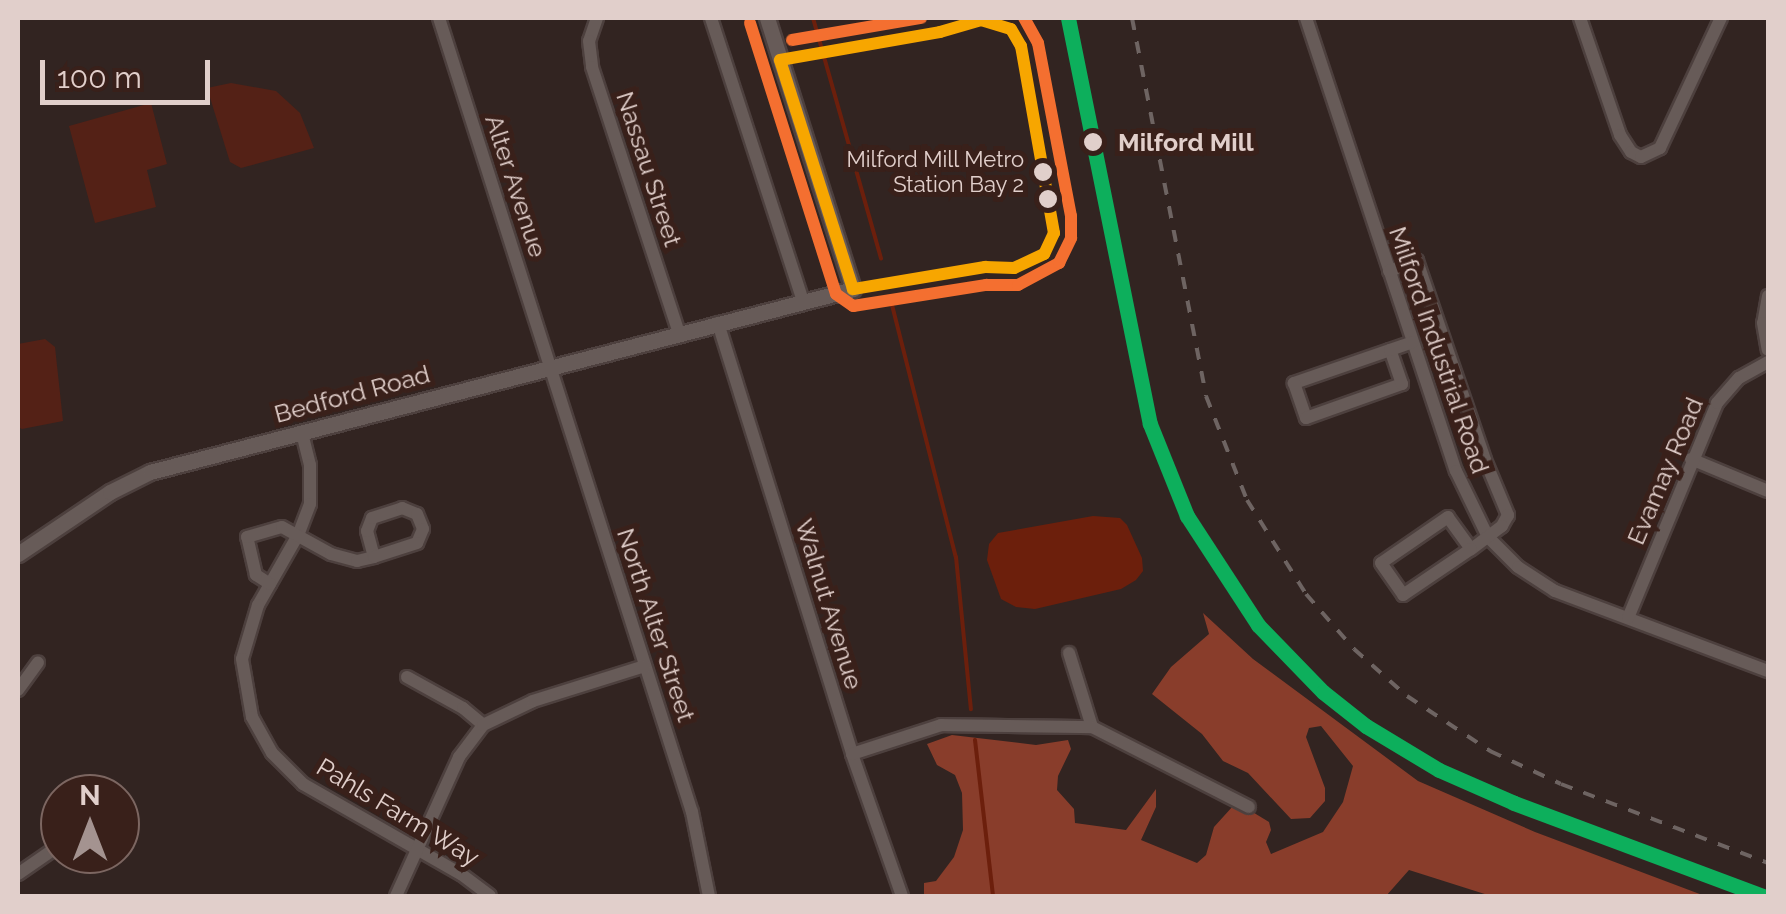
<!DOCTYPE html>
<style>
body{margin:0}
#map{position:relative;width:1786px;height:914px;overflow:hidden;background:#322421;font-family:Raleway,sans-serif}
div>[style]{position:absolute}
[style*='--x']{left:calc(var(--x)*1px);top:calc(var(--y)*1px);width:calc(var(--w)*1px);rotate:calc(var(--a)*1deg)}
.green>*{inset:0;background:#542116}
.forest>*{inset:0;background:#893d2b}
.water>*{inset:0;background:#6c1f0c}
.stream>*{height:4px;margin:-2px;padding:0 2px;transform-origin:2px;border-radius:2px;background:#6c1f0c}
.roads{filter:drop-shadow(2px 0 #4d403e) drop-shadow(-2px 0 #4d403e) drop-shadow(0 2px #4d403e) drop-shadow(0 -2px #4d403e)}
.minor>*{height:12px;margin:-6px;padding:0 6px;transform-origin:6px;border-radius:6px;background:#675b58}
.tertiary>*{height:15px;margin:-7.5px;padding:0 7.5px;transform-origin:7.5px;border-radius:7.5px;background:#675b58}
.rail>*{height:4px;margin-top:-2px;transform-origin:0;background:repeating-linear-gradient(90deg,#6e6462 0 12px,transparent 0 24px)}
.bus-1>*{height:12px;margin:-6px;padding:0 6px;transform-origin:6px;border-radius:6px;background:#f7a600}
.bus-2>*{height:12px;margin:-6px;padding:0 6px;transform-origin:6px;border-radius:6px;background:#f46f30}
.metro-1>*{height:15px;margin:-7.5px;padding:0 7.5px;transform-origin:7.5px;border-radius:7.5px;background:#0daf5c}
.dots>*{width:28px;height:28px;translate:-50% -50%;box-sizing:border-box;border:5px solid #39201a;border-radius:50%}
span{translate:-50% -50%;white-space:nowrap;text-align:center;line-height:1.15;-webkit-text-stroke:10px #39201a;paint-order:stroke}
.bus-label{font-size:22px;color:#e1cfcb}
.right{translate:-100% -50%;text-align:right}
.stop-label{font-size:25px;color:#e1cfcb;font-weight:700}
.left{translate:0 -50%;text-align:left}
.street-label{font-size:25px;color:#e1cfcb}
.frame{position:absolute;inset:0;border:20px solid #e1cfcb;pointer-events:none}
.north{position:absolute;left:40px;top:774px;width:100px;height:100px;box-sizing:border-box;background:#39201a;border:2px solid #7c6661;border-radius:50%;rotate:0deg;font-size:28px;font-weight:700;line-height:40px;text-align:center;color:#e1cfcb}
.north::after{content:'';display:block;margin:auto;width:35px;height:45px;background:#a49390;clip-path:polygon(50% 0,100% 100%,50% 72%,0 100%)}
.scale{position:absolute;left:40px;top:60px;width:170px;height:45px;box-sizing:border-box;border:5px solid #e1cfcb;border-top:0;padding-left:12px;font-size:30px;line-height:35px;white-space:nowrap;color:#e1cfcb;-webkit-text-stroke:8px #39201a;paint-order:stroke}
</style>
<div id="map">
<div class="green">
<i style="clip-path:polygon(231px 83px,276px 91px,300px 113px,314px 148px,241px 168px,230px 162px,207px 88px)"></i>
<i style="clip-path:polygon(151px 103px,167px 164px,147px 170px,156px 207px,95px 223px,69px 126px)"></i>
<i style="clip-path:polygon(45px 339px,55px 347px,63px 421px,22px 429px,18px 427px,18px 344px)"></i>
</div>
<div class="forest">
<i style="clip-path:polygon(1203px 613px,1253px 659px,1418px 781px,1535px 832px,1705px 896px,1491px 896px,1409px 870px,1386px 896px,924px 896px,924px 883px,936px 881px,954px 857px,963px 830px,962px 793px,955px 775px,937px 765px,927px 744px,952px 735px,1036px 745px,1068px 740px,1071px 749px,1058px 776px,1057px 790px,1074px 809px,1075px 823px,1126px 830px,1156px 789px,1156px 807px,1141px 840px,1197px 863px,1206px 855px,1214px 827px,1233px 806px,1246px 808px,1269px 822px,1271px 830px,1266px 842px,1271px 854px,1323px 832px,1343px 802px,1353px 766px,1321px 726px,1309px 728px,1306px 737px,1325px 788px,1325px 801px,1310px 818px,1291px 819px,1248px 773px,1223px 761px,1202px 734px,1152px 694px,1171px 667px,1209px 634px)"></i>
</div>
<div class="water">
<i style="clip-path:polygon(1093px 516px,1120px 518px,1127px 525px,1142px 558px,1143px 571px,1136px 580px,1121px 589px,1035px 609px,1016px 607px,1001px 599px,987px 560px,989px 544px,998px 533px)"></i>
</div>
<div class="stream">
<i style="--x:813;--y:18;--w:250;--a:74.2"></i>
<i style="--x:891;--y:301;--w:264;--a:75.8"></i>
<i style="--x:956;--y:557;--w:153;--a:84.4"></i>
<i style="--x:975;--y:740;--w:157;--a:83.4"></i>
</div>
<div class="roads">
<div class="minor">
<i style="--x:439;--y:18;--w:833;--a:72.33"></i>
<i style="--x:692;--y:812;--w:86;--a:78.6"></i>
<i style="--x:597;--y:18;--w:24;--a:109"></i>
<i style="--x:589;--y:41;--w:26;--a:83"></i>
<i style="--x:592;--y:67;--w:280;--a:71.9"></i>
<i style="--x:711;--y:18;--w:298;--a:72"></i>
<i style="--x:1306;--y:18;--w:477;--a:71.7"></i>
<i style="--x:1456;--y:471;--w:73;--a:64.1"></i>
<i style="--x:1488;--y:537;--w:42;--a:45"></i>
<i style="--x:1518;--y:567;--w:44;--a:33"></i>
<i style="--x:1555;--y:591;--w:228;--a:20.6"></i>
<i style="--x:1580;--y:18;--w:124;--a:71.1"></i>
<i style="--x:1620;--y:135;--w:20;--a:57"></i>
<i style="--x:1631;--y:152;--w:11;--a:27"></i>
<i style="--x:1641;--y:157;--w:21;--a:-25"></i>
<i style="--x:1660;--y:148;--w:144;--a:-64.9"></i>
<i style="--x:1389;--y:271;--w:30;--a:-20"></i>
<i style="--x:1417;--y:261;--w:210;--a:71.1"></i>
<i style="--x:1485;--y:460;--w:60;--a:67.3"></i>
<i style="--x:1508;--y:515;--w:13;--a:119"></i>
<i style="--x:1502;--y:526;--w:39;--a:143"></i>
<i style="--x:1471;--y:549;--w:39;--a:-126"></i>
<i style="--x:1448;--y:517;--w:81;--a:145.5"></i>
<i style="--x:1381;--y:563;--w:39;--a:55"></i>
<i style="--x:1403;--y:595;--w:82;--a:-34.1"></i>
<i style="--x:1768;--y:296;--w:27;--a:100"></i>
<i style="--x:1763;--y:323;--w:27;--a:80"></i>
<i style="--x:718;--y:323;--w:451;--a:72.7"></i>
<i style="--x:852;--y:754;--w:151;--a:70.6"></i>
<i style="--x:1390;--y:350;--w:102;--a:161"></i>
<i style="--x:1294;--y:383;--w:37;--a:71"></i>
<i style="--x:1306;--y:418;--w:102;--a:-19.5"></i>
<i style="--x:1402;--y:384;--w:36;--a:-109"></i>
<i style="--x:1390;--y:350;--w:24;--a:-19"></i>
<i style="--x:302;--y:433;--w:33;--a:76"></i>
<i style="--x:310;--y:465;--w:39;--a:90"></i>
<i style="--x:310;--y:504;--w:33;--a:111"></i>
<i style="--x:298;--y:535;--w:81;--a:119.7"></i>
<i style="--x:258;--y:605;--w:56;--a:106.5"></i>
<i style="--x:242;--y:659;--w:59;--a:80.2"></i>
<i style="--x:252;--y:717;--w:41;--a:60.9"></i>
<i style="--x:272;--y:753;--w:44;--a:45"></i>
<i style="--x:303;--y:784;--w:182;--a:29.7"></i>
<i style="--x:461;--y:874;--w:36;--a:37"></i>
<i style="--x:1691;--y:459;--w:83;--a:22.6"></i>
<i style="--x:270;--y:584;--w:17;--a:-147"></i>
<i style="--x:256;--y:575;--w:39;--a:-103"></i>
<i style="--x:247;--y:537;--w:36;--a:-16"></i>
<i style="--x:282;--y:527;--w:56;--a:28.9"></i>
<i style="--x:331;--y:554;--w:27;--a:15"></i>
<i style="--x:357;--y:561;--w:17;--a:-13"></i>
<i style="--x:374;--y:557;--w:27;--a:-105"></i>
<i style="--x:367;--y:531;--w:14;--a:-69"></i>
<i style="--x:372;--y:518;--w:32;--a:-18"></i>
<i style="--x:402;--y:508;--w:16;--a:22"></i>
<i style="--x:417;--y:514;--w:16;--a:68"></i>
<i style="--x:423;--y:529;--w:15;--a:113"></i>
<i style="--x:417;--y:543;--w:45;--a:162"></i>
<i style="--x:1628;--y:618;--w:233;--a:-67.5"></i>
<i style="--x:1717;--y:403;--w:33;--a:-49"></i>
<i style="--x:1739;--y:378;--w:33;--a:-29"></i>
<i style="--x:1069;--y:653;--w:77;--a:72.7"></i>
<i style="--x:1092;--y:727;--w:176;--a:27"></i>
<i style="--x:407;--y:677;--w:64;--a:29"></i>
<i style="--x:463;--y:708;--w:26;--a:40"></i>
<i style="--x:18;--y:690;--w:34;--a:-54"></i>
<i style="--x:852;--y:754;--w:94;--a:-18"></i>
<i style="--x:941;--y:725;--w:151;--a:0.8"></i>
<i style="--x:18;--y:874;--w:51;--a:-34.6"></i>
<i style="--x:396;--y:896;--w:153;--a:-65.6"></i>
<i style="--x:459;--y:757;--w:40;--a:-53"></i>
<i style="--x:483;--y:725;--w:55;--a:-25.6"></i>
<i style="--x:533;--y:701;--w:117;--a:-17.4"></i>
</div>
<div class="tertiary">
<i style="--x:18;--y:554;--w:111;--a:-34"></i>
<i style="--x:110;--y:492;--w:45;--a:-26.6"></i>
<i style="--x:150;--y:472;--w:726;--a:-14.59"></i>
<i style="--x:853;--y:289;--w:284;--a:-107.6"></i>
</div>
</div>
<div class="rail">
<i style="--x:1132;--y:18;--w:385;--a:78.9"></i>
<i style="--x:1206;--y:396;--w:112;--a:68.5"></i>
<i style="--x:1247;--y:500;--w:111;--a:57.9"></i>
<i style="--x:1306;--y:594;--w:73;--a:48.9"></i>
<i style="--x:1354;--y:649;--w:71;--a:41.6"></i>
<i style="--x:1407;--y:696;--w:100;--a:33.5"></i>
<i style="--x:1490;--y:751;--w:78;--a:24.9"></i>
<i style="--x:1561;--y:784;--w:222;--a:20.9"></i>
</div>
<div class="bus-1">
<i style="--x:981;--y:20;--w:31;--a:17"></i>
<i style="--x:1011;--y:29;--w:20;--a:60"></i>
<i style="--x:1021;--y:46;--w:190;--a:80"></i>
<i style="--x:1054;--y:233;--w:23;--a:115"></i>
<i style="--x:1044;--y:254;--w:33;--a:155"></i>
<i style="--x:1014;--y:268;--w:29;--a:-178"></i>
<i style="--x:985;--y:267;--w:134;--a:170.5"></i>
<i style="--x:853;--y:289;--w:240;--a:-107.7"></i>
<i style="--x:780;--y:60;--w:162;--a:-9.9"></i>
<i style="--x:940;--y:32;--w:43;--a:-16.3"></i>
</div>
<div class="bus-2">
<i style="--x:750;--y:23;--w:284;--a:72.4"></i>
<i style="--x:836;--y:294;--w:21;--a:35"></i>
<i style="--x:853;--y:306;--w:135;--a:-9"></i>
<i style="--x:986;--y:285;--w:32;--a:0"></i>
<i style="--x:1018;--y:285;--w:47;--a:-28.2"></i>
<i style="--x:1059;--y:263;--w:28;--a:-64"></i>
<i style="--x:1071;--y:238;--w:22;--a:-90"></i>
<i style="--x:1071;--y:216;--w:176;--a:-100.8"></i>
<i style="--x:1038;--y:43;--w:29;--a:-119"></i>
<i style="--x:792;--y:40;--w:131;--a:-9.7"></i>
</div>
<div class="metro-1">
<i style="--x:1068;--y:18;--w:414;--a:78.6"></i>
<i style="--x:1150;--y:424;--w:99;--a:68.1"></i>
<i style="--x:1187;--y:516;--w:130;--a:56.9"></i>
<i style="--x:1258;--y:625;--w:93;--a:45.9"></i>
<i style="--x:1323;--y:692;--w:55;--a:38.3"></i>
<i style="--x:1366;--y:726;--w:85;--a:31.1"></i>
<i style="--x:1439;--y:770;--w:82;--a:23.7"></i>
<i style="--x:1514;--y:803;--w:266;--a:20.5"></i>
</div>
<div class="dots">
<i style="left:1093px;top:142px;background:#e1cfcb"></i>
<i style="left:1043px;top:172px;background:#e1cfcb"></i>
<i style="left:1048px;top:199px;background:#e1cfcb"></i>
</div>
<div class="bus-label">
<span class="right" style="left:1024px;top:172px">Milford Mill Metro<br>Station Bay 2</span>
</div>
<div class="stop-label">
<span class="left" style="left:1118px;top:142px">Milford Mill</span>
</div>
<div class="street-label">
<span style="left:649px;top:169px;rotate:72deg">Nassau Street</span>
<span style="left:516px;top:186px;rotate:72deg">Alter Avenue</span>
<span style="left:1439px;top:350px;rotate:71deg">Milford Industrial Road</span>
<span style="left:352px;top:394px;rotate:-15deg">Bedford Road</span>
<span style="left:1665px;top:471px;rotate:-67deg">Evamay Road</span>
<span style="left:829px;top:604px;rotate:73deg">Walnut Avenue</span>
<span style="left:656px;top:625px;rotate:72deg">North Alter Street</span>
<span style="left:398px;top:812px;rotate:31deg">Pahls Farm Way</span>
</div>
<div class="frame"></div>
<div class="north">N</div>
<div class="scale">100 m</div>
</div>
